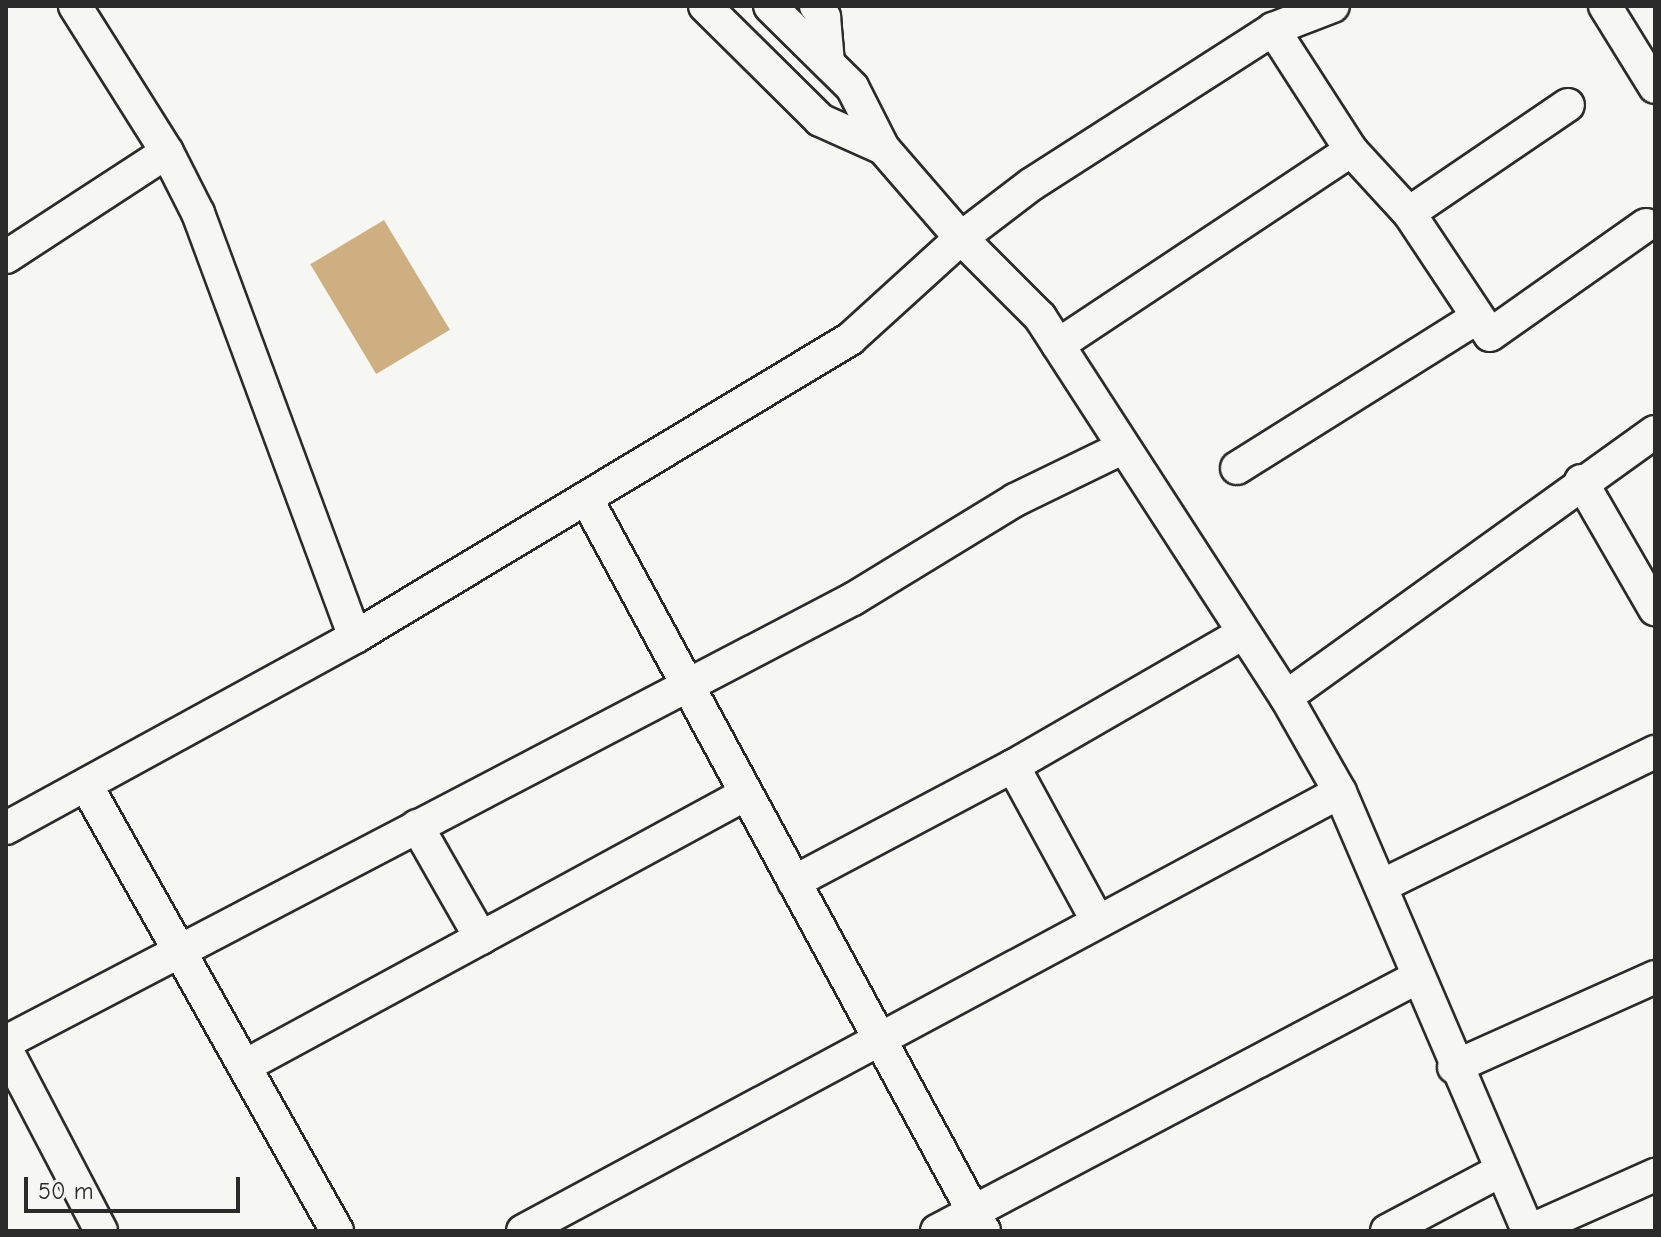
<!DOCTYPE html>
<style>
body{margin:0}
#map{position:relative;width:1661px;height:1237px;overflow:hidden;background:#f6f6f2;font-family:"Comic Neue",sans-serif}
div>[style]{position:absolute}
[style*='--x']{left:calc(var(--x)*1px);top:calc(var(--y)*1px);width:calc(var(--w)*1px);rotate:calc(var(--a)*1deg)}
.building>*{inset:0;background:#ceaf82;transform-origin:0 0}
.roads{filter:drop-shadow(2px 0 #2b2b2b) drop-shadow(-2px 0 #2b2b2b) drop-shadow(0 2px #2b2b2b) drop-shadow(0 -2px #2b2b2b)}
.minor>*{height:32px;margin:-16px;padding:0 16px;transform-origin:16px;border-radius:16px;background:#f6f6f2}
span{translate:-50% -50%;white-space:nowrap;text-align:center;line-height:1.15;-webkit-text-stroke:6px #f6f6f2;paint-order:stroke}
.frame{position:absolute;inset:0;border:8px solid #2b2b2b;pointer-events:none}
.scale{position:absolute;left:24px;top:1177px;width:216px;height:36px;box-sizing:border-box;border:4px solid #2b2b2b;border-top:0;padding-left:10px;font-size:24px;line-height:28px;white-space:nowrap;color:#2b2b2b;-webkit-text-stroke:6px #f6f6f2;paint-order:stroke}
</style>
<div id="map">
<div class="building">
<i style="left:384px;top:220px;width:128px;height:86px;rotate:59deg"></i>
</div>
<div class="roads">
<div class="minor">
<i style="--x:705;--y:6;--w:162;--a:44.7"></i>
<i style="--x:820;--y:120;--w:69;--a:24"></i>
<i style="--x:883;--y:148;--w:68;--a:-116.9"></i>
<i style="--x:852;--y:87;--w:115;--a:-135.4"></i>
<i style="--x:816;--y:6;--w:14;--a:54"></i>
<i style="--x:824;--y:17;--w:46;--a:85"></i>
<i style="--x:1605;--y:6;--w:95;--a:58.3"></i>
<i style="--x:1273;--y:29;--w:144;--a:57.2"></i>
<i style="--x:1351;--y:150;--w:86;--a:47.4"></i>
<i style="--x:1409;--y:213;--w:146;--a:56.4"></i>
<i style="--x:1490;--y:335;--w:191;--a:-35.2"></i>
<i style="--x:883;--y:148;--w:119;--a:49.1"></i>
<i style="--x:961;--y:238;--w:89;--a:-37.3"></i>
<i style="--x:1032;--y:184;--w:287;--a:-32.7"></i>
<i style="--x:1273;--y:29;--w:64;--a:-21"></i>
<i style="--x:167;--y:152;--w:68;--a:63.1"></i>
<i style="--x:198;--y:213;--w:452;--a:69.7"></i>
<i style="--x:1409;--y:213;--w:192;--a:-34.2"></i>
<i style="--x:6;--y:257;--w:192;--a:-33.1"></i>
<i style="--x:167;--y:152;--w:173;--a:-122.2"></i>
<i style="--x:1058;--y:345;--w:352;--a:-33.6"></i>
<i style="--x:1237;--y:468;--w:282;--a:-32.1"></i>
<i style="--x:1581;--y:481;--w:148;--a:60"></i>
<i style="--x:586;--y:498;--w:834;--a:61.5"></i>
<i style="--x:1286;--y:697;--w:454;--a:-35.7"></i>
<i style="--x:1013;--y:766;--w:175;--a:61.4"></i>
<i style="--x:86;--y:785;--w:512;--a:60.63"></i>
<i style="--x:417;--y:826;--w:129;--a:60.3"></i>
<i style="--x:6;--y:828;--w:398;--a:-28.7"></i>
<i style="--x:355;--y:637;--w:578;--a:-31.05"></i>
<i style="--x:850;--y:339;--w:150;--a:-42.3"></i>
<i style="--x:961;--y:238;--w:112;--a:45"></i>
<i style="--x:1040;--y:317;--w:453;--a:57.1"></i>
<i style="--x:1286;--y:697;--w:109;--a:60.4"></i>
<i style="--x:1340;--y:792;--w:478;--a:66.8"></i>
<i style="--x:794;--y:882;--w:248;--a:-27.9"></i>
<i style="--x:1013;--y:766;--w:266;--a:-30"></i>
<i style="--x:1381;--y:886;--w:305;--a:-26.1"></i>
<i style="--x:6;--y:1042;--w:956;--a:-27.61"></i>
<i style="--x:853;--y:599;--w:190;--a:-31.4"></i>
<i style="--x:1015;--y:500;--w:117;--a:-25.9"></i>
<i style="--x:6;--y:1049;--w:205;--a:62.4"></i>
<i style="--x:245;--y:1066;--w:568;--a:-28.51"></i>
<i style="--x:1454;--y:1067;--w:220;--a:-24.1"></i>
<i style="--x:523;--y:1231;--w:927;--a:-28.25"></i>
<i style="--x:937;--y:1231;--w:542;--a:-27.84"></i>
<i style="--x:1387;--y:1231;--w:126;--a:-28"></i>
<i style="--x:1529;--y:1231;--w:138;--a:-24"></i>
</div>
</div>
<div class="frame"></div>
<div class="scale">50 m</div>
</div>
